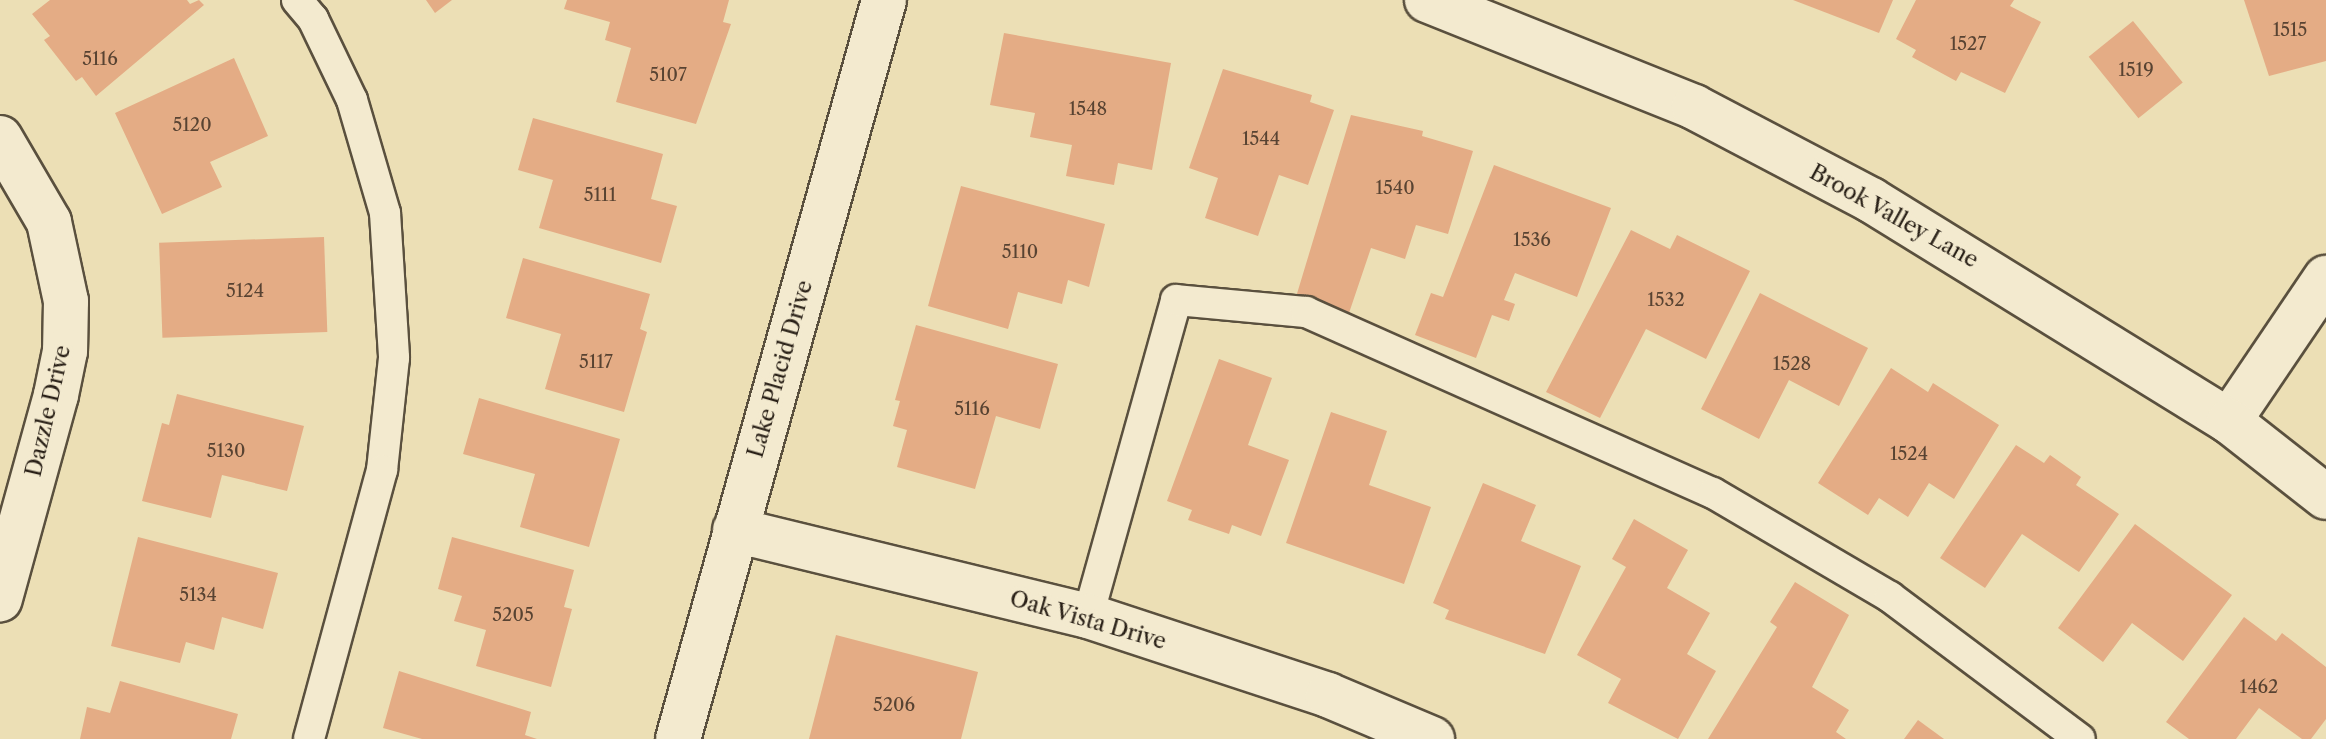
<!DOCTYPE html>
<style>
body{margin:0}
#map{position:relative;width:2326px;height:739px;overflow:hidden;background:#ecdfb5;font-family:"Libre Caslon Text",serif}
div>[style]{position:absolute}
[style*='--x']{left:calc(var(--x)*1px);top:calc(var(--y)*1px);width:calc(var(--w)*1px);rotate:calc(var(--a)*1deg)}
.building>*{inset:0;background:#e4ac85;transform-origin:0 0}
.roads{filter:drop-shadow(2px 0 #5a503e) drop-shadow(-2px 0 #5a503e) drop-shadow(0 2px #5a503e) drop-shadow(0 -2px #5a503e)}
.service>*{height:30px;margin:-15px;padding:0 15px;transform-origin:15px;border-radius:15px;background:#f3eacf}
.minor>*{height:44px;margin:-22px;padding:0 22px;transform-origin:22px;border-radius:22px;background:#f3eacf}
.tertiary>*{height:44px;margin:-22px;padding:0 22px;transform-origin:22px;border-radius:22px;background:#f3eacf}
span{translate:-50% -50%;white-space:nowrap;text-align:center;line-height:1.15;-webkit-text-stroke:8px #f3eacf;paint-order:stroke}
.number-label{font-size:18px;color:#584332}
.number-label span{-webkit-text-stroke-width:0}
.street-label{font-size:22px;color:#292017}
</style>
<div id="map">
<div class="building">
<i style="clip-path:polygon(50px 0,187px 0,190px 4px,199px 0,204px 5px,96px 96px,82px 77px,76px 81px,44px 40px,50px 36px,32px 14px)"></i>
<i style="clip-path:polygon(426px 0,452px 0,435px 13px)"></i>
<i style="clip-path:polygon(567px 0,729px 0,723px 22px,731px 24px,696px 124px,616px 102px,631px 48px,605px 40px,610px 22px,564px 9px)"></i>
<i style="clip-path:polygon(1793px 0,1893px 0,1879px 33px)"></i>
<i style="clip-path:polygon(1916px 0,2014px 0,2010px 6px,2041px 22px,2005px 93px,1961px 72px,1956px 81px,1912px 57px,1916px 50px,1896px 39px)"></i>
<i style="clip-path:polygon(2244px 0,2326px 0,2326px 61px,2269px 76px)"></i>
<i style="left:2133px;top:21px;width:79px;height:57px;rotate:51deg"></i>
<i style="clip-path:polygon(1004px 33px,1171px 63px,1152px 170px,1118px 163px,1114px 185px,1066px 176px,1072px 145px,1030px 137px,1035px 113px,990px 105px)"></i>
<i style="clip-path:polygon(234px 58px,268px 136px,210px 162px,222px 187px,162px 214px,115px 113px)"></i>
<i style="clip-path:polygon(1223px 69px,1312px 95px,1310px 102px,1334px 110px,1308px 185px,1279px 175px,1258px 236px,1205px 218px,1218px 178px,1189px 168px)"></i>
<i style="clip-path:polygon(1351px 115px,1423px 131px,1422px 136px,1473px 151px,1448px 234px,1416px 225px,1405px 259px,1371px 248px,1349px 313px,1296px 297px)"></i>
<i style="clip-path:polygon(533px 118px,663px 154px,651px 199px,677px 206px,661px 263px,539px 228px,553px 180px,518px 170px)"></i>
<i style="clip-path:polygon(1494px 165px,1611px 208px,1577px 297px,1515px 273px,1504px 300px,1515px 304px,1509px 321px,1492px 315px,1476px 358px,1415px 335px,1431px 293px,1443px 297px)"></i>
<i style="clip-path:polygon(961px 186px,1105px 224px,1089px 287px,1068px 280px,1062px 304px,1018px 292px,1008px 329px,928px 306px)"></i>
<i style="clip-path:polygon(1631px 230px,1670px 249px,1677px 235px,1750px 271px,1706px 359px,1646px 329px,1600px 418px,1546px 392px)"></i>
<i style="left:324px;top:237px;width:95px;height:165px;rotate:88deg"></i>
<i style="clip-path:polygon(523px 258px,650px 294px,640px 329px,647px 332px,624px 412px,545px 389px,561px 334px,506px 318px)"></i>
<i style="clip-path:polygon(1760px 293px,1868px 348px,1839px 406px,1789px 380px,1759px 439px,1701px 409px)"></i>
<i style="clip-path:polygon(916px 325px,1058px 364px,1040px 429px,996px 416px,975px 489px,897px 467px,907px 430px,893px 426px,900px 401px,895px 400px)"></i>
<i style="clip-path:polygon(1219px 359px,1272px 378px,1248px 445px,1289px 460px,1261px 536px,1232px 525px,1229px 534px,1188px 520px,1192px 510px,1167px 501px)"></i>
<i style="clip-path:polygon(1891px 368px,1928px 392px,1933px 383px,1999px 425px,1954px 499px,1929px 483px,1908px 517px,1879px 498px,1868px 515px,1818px 483px)"></i>
<i style="clip-path:polygon(177px 394px,304px 426px,287px 491px,222px 475px,211px 518px,142px 501px,162px 423px,169px 425px)"></i>
<i style="clip-path:polygon(479px 398px,620px 439px,589px 547px,520px 527px,535px 474px,463px 454px)"></i>
<i style="clip-path:polygon(1331px 412px,1387px 431px,1369px 485px,1431px 507px,1404px 584px,1286px 543px)"></i>
<i style="clip-path:polygon(2016px 445px,2044px 463px,2050px 455px,2081px 477px,2076px 485px,2119px 514px,2079px 572px,2022px 534px,1985px 588px,1940px 558px)"></i>
<i style="clip-path:polygon(1483px 483px,1536px 505px,1521px 541px,1581px 566px,1545px 654px,1445px 619px,1449px 610px,1433px 603px)"></i>
<i style="clip-path:polygon(1634px 519px,1688px 550px,1667px 588px,1710px 613px,1687px 654px,1716px 671px,1678px 739px,1608px 703px,1621px 679px,1577px 655px,1626px 567px,1612px 559px)"></i>
<i style="clip-path:polygon(2135px 524px,2232px 595px,2183px 661px,2132px 623px,2103px 662px,2058px 628px)"></i>
<i style="clip-path:polygon(138px 537px,278px 573px,263px 629px,222px 617px,214px 650px,186px 642px,180px 663px,111px 646px)"></i>
<i style="clip-path:polygon(452px 537px,574px 570px,564px 607px,572px 609px,551px 687px,476px 666px,486px 630px,454px 621px,462px 596px,438px 589px)"></i>
<i style="clip-path:polygon(1795px 582px,1849px 615px,1812px 687px,1849px 710px,1836px 732px,1846px 739px,1708px 739px,1777px 627px,1770px 622px)"></i>
<i style="clip-path:polygon(2244px 617px,2276px 641px,2282px 633px,2326px 667px,2326px 719px,2311px 739px,2302px 739px,2259px 708px,2236px 739px,2189px 739px,2166px 722px)"></i>
<i style="clip-path:polygon(836px 635px,978px 672px,961px 739px,809px 739px)"></i>
<i style="clip-path:polygon(399px 671px,531px 712px,525px 735px,537px 739px,422px 739px,383px 728px)"></i>
<i style="clip-path:polygon(120px 681px,238px 714px,231px 739px,80px 739px,87px 707px,110px 713px)"></i>
<i style="clip-path:polygon(1918px 720px,1944px 739px,1904px 739px)"></i>
</div>
<div class="roads">
<div class="service">
<i style="--x:297;--y:0;--w:25;--a:50"></i>
<i style="--x:313;--y:19;--w:90;--a:64.3"></i>
<i style="--x:352;--y:100;--w:118;--a:73.7"></i>
<i style="--x:385;--y:213;--w:145;--a:86.4"></i>
<i style="--x:394;--y:358;--w:113;--a:96.1"></i>
<i style="--x:382;--y:470;--w:279;--a:105.2"></i>
<i style="--x:1088;--y:616;--w:328;--a:-74.4"></i>
<i style="--x:1176;--y:300;--w:131;--a:5.3"></i>
<i style="--x:1306;--y:312;--w:445;--a:24"></i>
<i style="--x:1713;--y:493;--w:205;--a:30.4"></i>
<i style="--x:1890;--y:597;--w:237;--a:36.8"></i>
</div>
<div class="minor">
<i style="--x:0;--y:138;--w:97;--a:59.7"></i>
<i style="--x:49;--y:222;--w:81;--a:77.9"></i>
<i style="--x:66;--y:301;--w:50;--a:91.1"></i>
<i style="--x:65;--y:351;--w:45;--a:101.6"></i>
<i style="--x:56;--y:395;--w:212;--a:105.4"></i>
<i style="--x:2229;--y:421;--w:173;--a:-55.9"></i>
<i style="--x:735;--y:530;--w:363;--a:13.7"></i>
<i style="--x:1088;--y:616;--w:253;--a:18.2"></i>
<i style="--x:1328;--y:695;--w:113;--a:22.9"></i>
</div>
<div class="tertiary">
<i style="--x:1427;--y:0;--w:288;--a:21.8"></i>
<i style="--x:1694;--y:107;--w:200;--a:27.7"></i>
<i style="--x:1871;--y:200;--w:421;--a:31.7"></i>
<i style="--x:2229;--y:421;--w:123;--a:38.1"></i>
<i style="--x:678;--y:739;--w:767;--a:-74.42"></i>
</div>
</div>
<div class="number-label">
<span style="left:2290px;top:30px">1515</span>
<span style="left:1968px;top:44px">1527</span>
<span style="left:100px;top:59px">5116</span>
<span style="left:2136px;top:70px">1519</span>
<span style="left:668px;top:75px">5107</span>
<span style="left:1088px;top:109px">1548</span>
<span style="left:192px;top:125px">5120</span>
<span style="left:1261px;top:139px">1544</span>
<span style="left:1395px;top:188px">1540</span>
<span style="left:600px;top:195px">5111</span>
<span style="left:1532px;top:240px">1536</span>
<span style="left:1020px;top:252px">5110</span>
<span style="left:245px;top:291px">5124</span>
<span style="left:1666px;top:300px">1532</span>
<span style="left:596px;top:362px">5117</span>
<span style="left:1792px;top:364px">1528</span>
<span style="left:972px;top:409px">5116</span>
<span style="left:226px;top:451px">5130</span>
<span style="left:1909px;top:454px">1524</span>
<span style="left:198px;top:595px">5134</span>
<span style="left:513px;top:615px">5205</span>
<span style="left:2259px;top:687px">1462</span>
<span style="left:894px;top:705px">5206</span>
</div>
<div class="street-label">
<span style="left:1894px;top:216px;rotate:29deg">Brook Valley Lane</span>
<span style="left:780px;top:369px;rotate:-74deg">Lake Placid Drive</span>
<span style="left:48px;top:411px;rotate:-77deg">Dazzle Drive</span>
<span style="left:1088px;top:620px;rotate:16deg">Oak Vista Drive</span>
</div>
</div>
